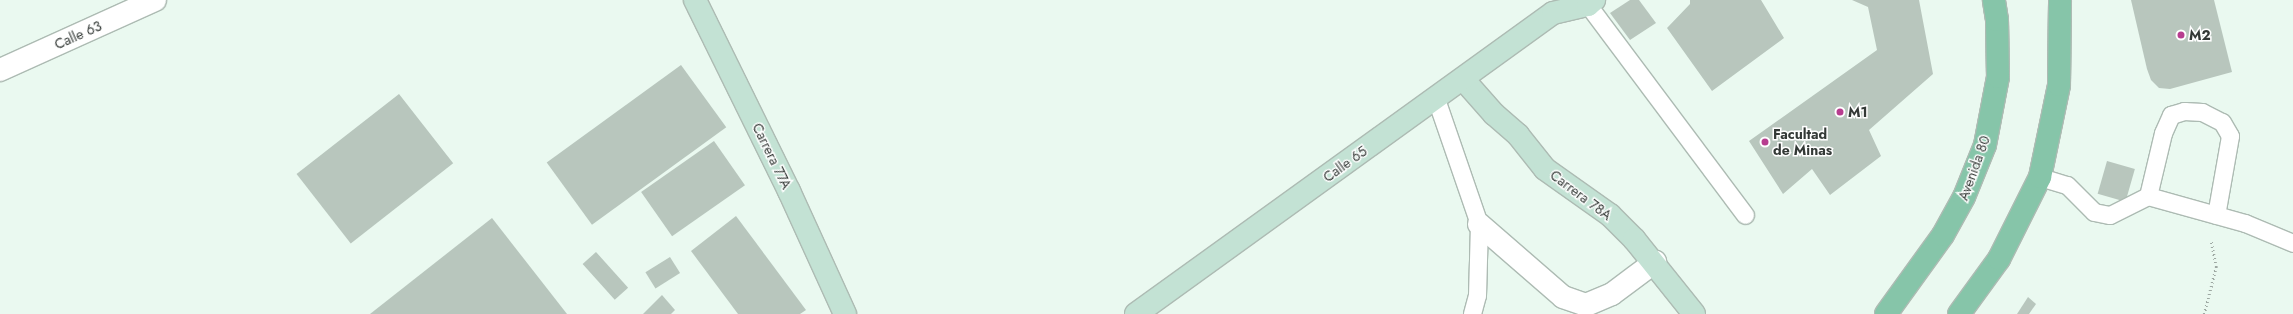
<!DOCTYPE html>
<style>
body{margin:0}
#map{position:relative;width:2293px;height:314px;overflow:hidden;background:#eaf9f0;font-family:Jost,sans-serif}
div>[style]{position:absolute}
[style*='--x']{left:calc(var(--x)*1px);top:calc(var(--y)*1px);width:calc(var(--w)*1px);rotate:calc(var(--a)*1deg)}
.building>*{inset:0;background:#b8c6bd;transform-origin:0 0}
.path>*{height:2.5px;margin-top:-1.25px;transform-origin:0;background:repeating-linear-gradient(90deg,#9ea9a3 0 1px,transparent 0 4px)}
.roads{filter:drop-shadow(1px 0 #adbbb3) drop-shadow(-1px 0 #adbbb3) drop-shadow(0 1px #adbbb3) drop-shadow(0 -1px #adbbb3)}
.service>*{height:17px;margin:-8.5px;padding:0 8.5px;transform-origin:8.5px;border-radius:8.5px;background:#fff}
.minor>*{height:22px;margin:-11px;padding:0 11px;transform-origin:11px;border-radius:11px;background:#fff}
.secondary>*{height:22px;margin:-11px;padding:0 11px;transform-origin:11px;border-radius:11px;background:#c3e2d4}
.primary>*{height:22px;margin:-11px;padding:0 11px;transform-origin:11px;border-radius:11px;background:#86c5a9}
.dots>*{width:11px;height:11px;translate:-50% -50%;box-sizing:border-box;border:2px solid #fff;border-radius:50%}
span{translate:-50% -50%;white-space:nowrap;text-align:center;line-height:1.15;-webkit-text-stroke:3px #fff;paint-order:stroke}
.street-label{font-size:14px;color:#333936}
.poi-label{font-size:14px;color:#333936;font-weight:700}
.left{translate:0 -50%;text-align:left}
</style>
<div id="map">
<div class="building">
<i style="clip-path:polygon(1630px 0,1639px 0,1656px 23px,1630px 40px,1610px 13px)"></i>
<i style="clip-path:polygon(1690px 0,1761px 0,1784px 38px,1712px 91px,1667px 28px,1690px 4px)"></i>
<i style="clip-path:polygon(1852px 0,1919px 0,1933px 74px,1869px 130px,1881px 156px,1830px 195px,1812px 169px,1783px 194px,1749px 141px,1877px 50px,1868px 7px)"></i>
<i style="clip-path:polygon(2131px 0,2214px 0,2232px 72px,2170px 89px,2159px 88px,2151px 80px,2147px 69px)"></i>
<i style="left:681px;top:65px;width:77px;height:166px;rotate:54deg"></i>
<i style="left:399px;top:94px;width:88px;height:130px;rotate:52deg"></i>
<i style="left:714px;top:141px;width:54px;height:89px;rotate:55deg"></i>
<i style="left:2107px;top:161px;width:29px;height:34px;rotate:16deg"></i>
<i style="clip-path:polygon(736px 216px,806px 310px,800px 314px,738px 314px,691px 251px)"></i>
<i style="clip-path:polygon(492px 218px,567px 314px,370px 314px)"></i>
<i style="left:596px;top:252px;width:48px;height:18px;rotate:48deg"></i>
<i style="left:670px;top:257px;width:19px;height:29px;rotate:58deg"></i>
<i style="clip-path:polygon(662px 295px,675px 310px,671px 314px,643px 314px)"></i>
<i style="clip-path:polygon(2028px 297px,2036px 304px,2029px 314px,2017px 314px)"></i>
</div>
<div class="path">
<i style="--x:2204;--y:314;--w:49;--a:-75.7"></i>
<i style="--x:2216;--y:267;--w:26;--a:-101"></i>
</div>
<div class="roads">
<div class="service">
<i style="--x:1588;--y:5;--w:262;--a:53.2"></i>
<i style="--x:1436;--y:99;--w:132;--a:71"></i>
<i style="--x:1479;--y:224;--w:71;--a:91.6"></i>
<i style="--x:1477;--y:295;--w:20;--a:105"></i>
<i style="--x:2040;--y:177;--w:28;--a:17"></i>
<i style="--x:2067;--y:185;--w:38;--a:45"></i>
<i style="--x:2094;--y:212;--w:16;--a:11"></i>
<i style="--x:2110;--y:215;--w:42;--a:-26.6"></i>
<i style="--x:2148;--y:196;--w:101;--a:15.6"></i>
<i style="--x:2245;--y:223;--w:52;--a:22.6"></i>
<i style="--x:2148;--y:196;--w:65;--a:-76.6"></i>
<i style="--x:2163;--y:133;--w:20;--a:-66"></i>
<i style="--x:2171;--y:115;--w:14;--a:-17"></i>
<i style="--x:2184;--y:111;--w:18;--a:3"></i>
<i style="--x:2202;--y:112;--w:22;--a:27"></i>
<i style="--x:2222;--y:122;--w:16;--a:60"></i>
<i style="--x:2230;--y:136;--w:80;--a:100"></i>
</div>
<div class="minor">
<i style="--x:0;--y:70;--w:170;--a:-24.3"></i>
<i style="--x:1479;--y:224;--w:111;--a:41"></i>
<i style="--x:1563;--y:297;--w:24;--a:19"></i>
<i style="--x:1586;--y:305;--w:28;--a:-23"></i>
<i style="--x:1612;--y:294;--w:54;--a:-36.7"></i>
</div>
<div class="secondary">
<i style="--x:695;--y:0;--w:213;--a:63.8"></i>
<i style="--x:789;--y:191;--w:135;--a:65.5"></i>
<i style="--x:1463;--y:79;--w:47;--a:48.5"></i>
<i style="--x:1494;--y:114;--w:32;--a:41"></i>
<i style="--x:1518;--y:135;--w:43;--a:51.5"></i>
<i style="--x:1545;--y:169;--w:80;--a:35.3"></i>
<i style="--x:1610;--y:215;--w:34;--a:45"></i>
<i style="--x:1634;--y:239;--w:96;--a:51.3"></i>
<i style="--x:1136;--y:314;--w:514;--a:-35.82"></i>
<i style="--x:1553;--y:13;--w:36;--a:-13"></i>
<i style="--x:1588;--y:5;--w:8;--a:-40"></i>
</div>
<div class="primary">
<i style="--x:1886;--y:314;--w:97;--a:-54.2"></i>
<i style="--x:1943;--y:235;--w:43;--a:-61.1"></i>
<i style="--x:1964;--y:197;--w:56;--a:-68"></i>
<i style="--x:1985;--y:145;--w:69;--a:-79.2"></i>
<i style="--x:1998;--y:77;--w:57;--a:-91"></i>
<i style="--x:1997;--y:20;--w:20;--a:-99"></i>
<i style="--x:1959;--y:314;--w:68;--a:-54"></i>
<i style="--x:1999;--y:259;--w:92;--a:-63.4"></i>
<i style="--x:2040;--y:177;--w:94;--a:-78.3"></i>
<i style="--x:2059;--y:85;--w:85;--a:-89.3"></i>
</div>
</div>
<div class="dots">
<i style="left:2181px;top:35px;background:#b73d8f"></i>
<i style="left:1840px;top:112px;background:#b73d8f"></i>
<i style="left:1765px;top:142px;background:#b73d8f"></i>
</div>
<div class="street-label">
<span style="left:78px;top:35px;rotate:-24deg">Calle 63</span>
<span style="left:772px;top:156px;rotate:64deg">Carrera 77A</span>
<span style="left:1345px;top:164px;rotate:-36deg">Calle 65</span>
<span style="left:1974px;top:168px;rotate:-70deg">Avenida 80</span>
<span style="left:1581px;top:195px;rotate:37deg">Carrera 78A</span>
</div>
<div class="poi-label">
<span class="left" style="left:2189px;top:35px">M2</span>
<span class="left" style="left:1848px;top:112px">M1</span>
<span class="left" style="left:1773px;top:142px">Facultad<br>de Minas</span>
</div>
</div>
